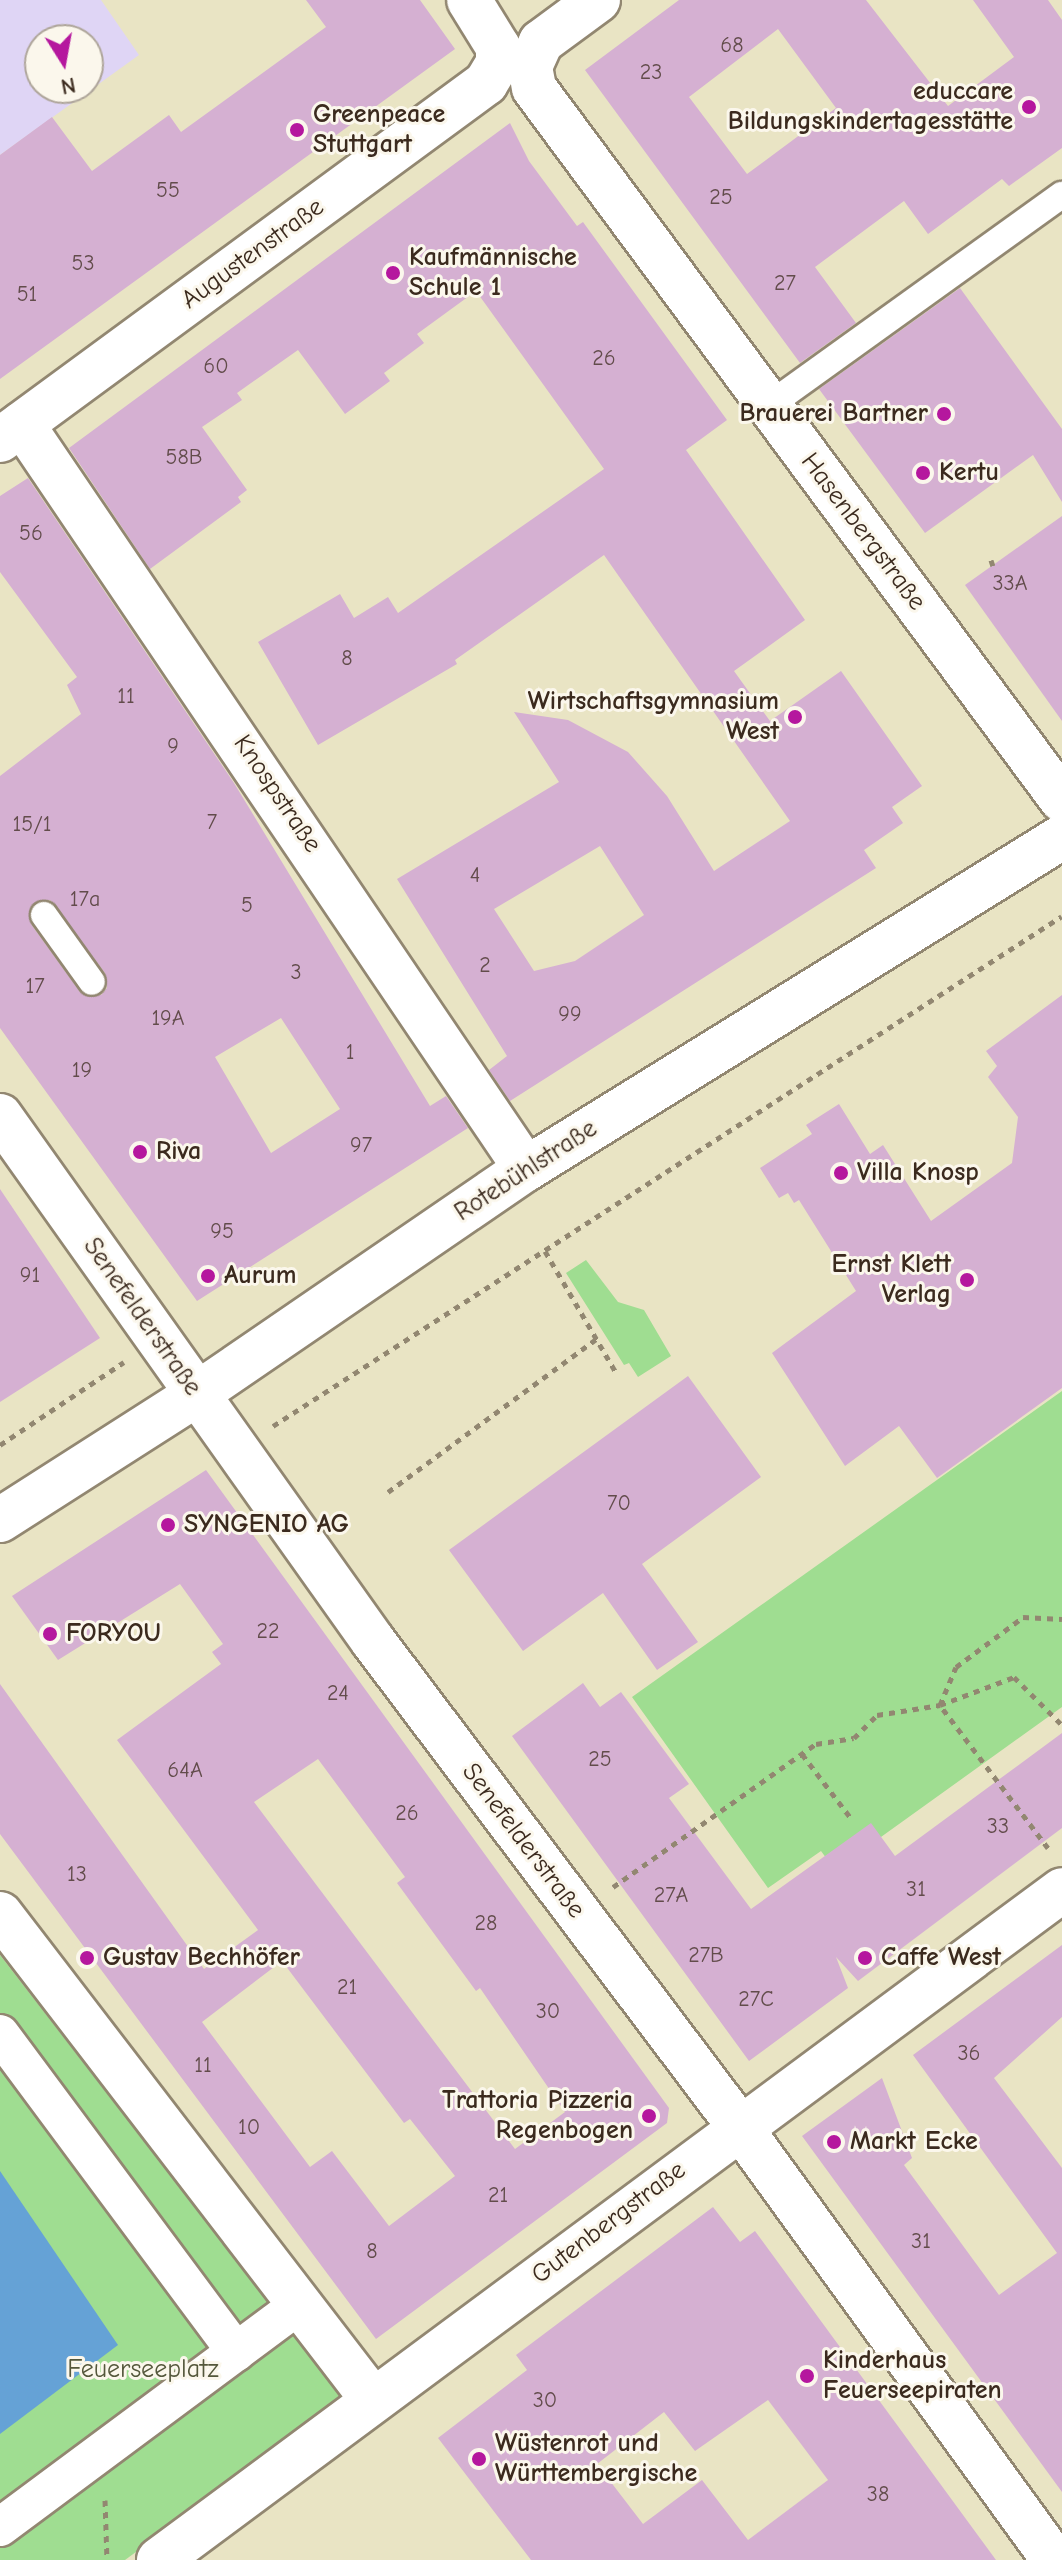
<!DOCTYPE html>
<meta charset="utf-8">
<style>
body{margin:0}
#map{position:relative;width:1062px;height:2560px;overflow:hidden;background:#e9e4c4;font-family:"Comic Neue",sans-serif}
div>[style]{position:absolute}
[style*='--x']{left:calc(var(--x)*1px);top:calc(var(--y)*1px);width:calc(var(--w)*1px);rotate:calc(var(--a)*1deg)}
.built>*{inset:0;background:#dfd5f5}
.green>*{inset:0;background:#9fdd91}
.water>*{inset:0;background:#65a2d6}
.building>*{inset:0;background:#d5b0d2}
.path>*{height:5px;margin-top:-2.5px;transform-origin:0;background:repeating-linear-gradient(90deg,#928771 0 6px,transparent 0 12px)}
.roads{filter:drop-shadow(2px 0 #928771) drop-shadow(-2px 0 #928771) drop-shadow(0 2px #928771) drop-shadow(0 -2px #928771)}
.service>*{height:26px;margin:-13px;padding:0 13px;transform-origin:13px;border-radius:13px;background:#fff}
.pedestrian>*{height:38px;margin:-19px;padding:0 19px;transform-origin:19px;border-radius:19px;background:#fff}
.minor>*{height:44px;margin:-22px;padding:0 22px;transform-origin:22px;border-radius:22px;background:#fff}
.secondary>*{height:44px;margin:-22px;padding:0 22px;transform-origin:22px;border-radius:22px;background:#fff}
.dots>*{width:22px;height:22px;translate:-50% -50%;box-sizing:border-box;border:4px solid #fbf7ec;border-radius:50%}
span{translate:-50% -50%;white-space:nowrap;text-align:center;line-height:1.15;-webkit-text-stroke:6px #fbf7ec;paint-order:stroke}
.number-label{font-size:22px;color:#624c4b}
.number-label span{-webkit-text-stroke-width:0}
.poi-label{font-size:26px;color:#3b2a1e;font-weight:700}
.right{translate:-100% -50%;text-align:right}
.left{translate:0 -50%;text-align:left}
.street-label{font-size:26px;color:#3b2a1e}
.park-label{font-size:26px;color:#54573b}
.north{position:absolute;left:24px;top:24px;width:80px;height:80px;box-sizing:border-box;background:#fbf7ec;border:2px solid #aea59a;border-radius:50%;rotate:169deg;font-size:22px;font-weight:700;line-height:32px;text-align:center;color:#3b2a1e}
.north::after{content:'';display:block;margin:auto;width:28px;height:36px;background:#b5179e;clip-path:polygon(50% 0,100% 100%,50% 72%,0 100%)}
</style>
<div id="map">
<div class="built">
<i style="clip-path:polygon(evenodd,0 0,101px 0,139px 55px,0 155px,0 0,88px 40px,88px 88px,40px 88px,40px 40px,88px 40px)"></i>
</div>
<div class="green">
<i style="clip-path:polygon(586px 1260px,618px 1302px,644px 1310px,671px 1356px,638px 1377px,629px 1363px,624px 1365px,566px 1273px)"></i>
<i style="clip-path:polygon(1062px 1391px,1062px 1707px,835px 1870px,821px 1851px,768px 1888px,632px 1697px)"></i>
<i style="clip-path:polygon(0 1955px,344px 2399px,125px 2560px,0 2560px)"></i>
</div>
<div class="water">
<i style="clip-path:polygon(0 2171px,118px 2345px,0 2434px)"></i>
</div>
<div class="building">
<i style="clip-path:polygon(306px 0,420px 0,455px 49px,0 379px,0 155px,52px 117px,92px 171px,169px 115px,181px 132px,326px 27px)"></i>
<i style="clip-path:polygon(evenodd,679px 0,866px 0,948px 106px,1014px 57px,973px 0,1048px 0,1062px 20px,1062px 148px,1009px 186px,1002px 179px,928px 234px,904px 201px,815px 267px,856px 323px,800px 363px,585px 70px,679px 0,778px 29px,836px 108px,747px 174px,689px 97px,778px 29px)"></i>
<i style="clip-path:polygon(evenodd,510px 123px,529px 161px,577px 226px,583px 222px,727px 420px,686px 450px,805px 620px,734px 671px,770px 721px,841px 671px,922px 786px,892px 807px,903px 823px,864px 850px,876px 868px,510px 1101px,489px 1070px,507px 1056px,397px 879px,559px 782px,514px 712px,568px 720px,628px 752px,667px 796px,714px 871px,790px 821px,604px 555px,455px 660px,457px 664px,318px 745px,258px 642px,340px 594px,354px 618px,388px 597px,398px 613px,604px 469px,476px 291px,417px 334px,424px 343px,384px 373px,390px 381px,345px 414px,298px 350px,237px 393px,242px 400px,202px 427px,247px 490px,238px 497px,241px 502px,150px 569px,69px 448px,510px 123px,600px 846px,644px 915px,575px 961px,534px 971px,494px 909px,600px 846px)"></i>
<i style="clip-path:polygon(960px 288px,1062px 429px,1062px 502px,1033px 455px,925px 533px,819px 389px)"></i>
<i style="clip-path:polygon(evenodd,28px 478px,234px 783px,430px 1106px,446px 1096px,468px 1128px,197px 1301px,0 1028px,0 776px,81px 714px,67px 685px,77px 677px,0 572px,0 496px,28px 478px,50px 900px,105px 973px,107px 988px,101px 995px,80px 992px,31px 924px,34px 903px,50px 900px,28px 478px,281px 1018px,340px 1109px,271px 1153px,215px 1057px,281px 1018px)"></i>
<i style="clip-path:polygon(1062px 516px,1062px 721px,965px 585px)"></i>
<i style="clip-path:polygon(1062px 995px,1062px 1388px,937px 1478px,899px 1426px,845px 1466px,772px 1353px,856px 1291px,799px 1200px,794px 1203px,788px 1193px,779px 1198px,760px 1168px,812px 1134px,806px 1125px,839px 1104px,870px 1154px,883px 1145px,931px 1221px,1012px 1163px,1018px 1117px,988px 1077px,997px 1066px,986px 1051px)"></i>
<i style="clip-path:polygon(0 1189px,100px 1338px,0 1402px)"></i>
<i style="clip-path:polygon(688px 1376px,761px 1477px,642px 1564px,698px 1642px,657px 1670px,603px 1593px,523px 1651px,449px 1550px)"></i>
<i style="clip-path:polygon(evenodd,206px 1470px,669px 2108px,667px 2123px,376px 2339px,0 1834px,0 1684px,204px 1969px,258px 1930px,117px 1740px,221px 1664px,212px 1652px,223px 1644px,180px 1584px,58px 1660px,12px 1596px,206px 1470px,318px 1759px,405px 1877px,397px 1883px,476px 1991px,480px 1988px,565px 2112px,515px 2149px,254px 1802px,318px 1759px,206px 1470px,282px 1961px,404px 2123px,410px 2119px,455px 2176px,389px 2226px,332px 2151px,310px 2167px,202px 2022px,282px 1961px)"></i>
<i style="clip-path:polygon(583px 1683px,600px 1707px,621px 1692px,689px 1784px,669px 1798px,751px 1909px,871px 1823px,895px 1856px,1062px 1733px,1062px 1828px,858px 1981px,836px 1957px,848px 1988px,749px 2061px,512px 1736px)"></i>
<i style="clip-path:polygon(1062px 1945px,1062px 2017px,994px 2078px,1062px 2168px,1062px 2492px,802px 2136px,882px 2078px,912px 2158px,904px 2165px,999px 2295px,1057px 2253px,913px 2055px)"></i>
<i style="clip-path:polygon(evenodd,713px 2207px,740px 2242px,755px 2231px,996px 2560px,531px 2560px,438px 2438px,527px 2370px,516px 2355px,713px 2207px,768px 2400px,828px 2480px,748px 2540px,702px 2480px,643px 2524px,597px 2464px,664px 2412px,695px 2451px,768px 2400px)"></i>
</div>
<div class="path">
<i style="--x:991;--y:560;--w:6;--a:72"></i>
<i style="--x:545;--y:1251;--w:139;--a:59.7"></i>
<i style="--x:273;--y:1426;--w:939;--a:-32.88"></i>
<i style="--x:0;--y:1445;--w:149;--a:-33.8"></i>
<i style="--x:388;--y:1492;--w:258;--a:-36.3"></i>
<i style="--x:802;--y:1754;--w:79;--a:52.7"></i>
<i style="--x:1048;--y:1848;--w:179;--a:-127.1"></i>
<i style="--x:940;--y:1705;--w:41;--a:-67.2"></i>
<i style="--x:956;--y:1667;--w:84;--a:-36.7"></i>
<i style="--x:1023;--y:1617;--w:39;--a:3"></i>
<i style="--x:613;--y:1887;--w:248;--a:-35.2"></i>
<i style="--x:816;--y:1744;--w:38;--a:-9"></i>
<i style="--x:854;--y:1738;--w:33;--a:-45"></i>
<i style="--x:877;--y:1715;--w:64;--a:-9"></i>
<i style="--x:940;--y:1705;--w:79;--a:-20.7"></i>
<i style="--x:1014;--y:1677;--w:68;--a:45"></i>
<i style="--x:105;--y:2500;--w:60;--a:88.1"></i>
</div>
<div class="roads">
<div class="service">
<i style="--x:768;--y:406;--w:362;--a:-35.7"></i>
<i style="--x:44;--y:915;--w:82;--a:54.4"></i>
</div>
<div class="pedestrian">
<i style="--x:0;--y:2034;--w:396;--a:53.4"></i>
<i style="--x:0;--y:2527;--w:371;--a:-36.6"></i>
</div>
<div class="minor">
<i style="--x:598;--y:0;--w:71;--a:143.6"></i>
<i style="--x:541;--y:42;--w:27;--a:114"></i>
<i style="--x:530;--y:67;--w:21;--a:79"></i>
<i style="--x:534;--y:88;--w:886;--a:53.44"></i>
<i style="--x:22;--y:424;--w:899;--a:55.92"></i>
<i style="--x:0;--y:440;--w:603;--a:-36.3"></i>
<i style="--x:486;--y:83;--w:23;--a:-59"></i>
<i style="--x:498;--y:63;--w:16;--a:-90"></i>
<i style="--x:498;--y:47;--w:55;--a:-121.7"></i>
<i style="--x:0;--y:1116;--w:644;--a:54.61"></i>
<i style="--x:373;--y:1641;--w:608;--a:52.96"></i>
<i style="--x:739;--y:2126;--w:536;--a:54.03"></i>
<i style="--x:0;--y:1914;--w:613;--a:52.49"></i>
<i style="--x:159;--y:2560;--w:1124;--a:-36.57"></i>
</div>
<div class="secondary">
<i style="--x:0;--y:1520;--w:234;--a:-32.6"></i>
<i style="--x:197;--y:1394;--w:399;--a:-34.4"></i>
<i style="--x:526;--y:1169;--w:630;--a:-31.77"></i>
</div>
</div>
<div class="dots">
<i style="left:1029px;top:107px;background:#b5179e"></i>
<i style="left:297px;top:130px;background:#b5179e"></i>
<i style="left:393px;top:273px;background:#b5179e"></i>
<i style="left:944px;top:414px;background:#b5179e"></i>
<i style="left:923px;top:473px;background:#b5179e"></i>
<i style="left:795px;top:717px;background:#b5179e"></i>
<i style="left:140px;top:1152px;background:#b5179e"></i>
<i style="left:841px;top:1173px;background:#b5179e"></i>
<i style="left:208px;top:1276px;background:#b5179e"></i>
<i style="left:967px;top:1280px;background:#b5179e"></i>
<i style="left:168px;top:1525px;background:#b5179e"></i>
<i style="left:50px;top:1634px;background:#b5179e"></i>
<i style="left:87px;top:1958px;background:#b5179e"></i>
<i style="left:865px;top:1958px;background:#b5179e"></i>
<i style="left:649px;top:2116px;background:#b5179e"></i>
<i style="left:834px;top:2142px;background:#b5179e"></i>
<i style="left:807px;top:2376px;background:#b5179e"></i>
<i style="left:479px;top:2459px;background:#b5179e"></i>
</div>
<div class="number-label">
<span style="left:732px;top:46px">68</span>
<span style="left:651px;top:73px">23</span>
<span style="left:168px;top:191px">55</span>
<span style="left:721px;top:198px">25</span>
<span style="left:83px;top:264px">53</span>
<span style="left:785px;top:284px">27</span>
<span style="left:27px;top:295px">51</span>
<span style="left:604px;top:359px">26</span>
<span style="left:216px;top:367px">60</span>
<span style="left:184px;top:458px">58B</span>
<span style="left:31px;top:534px">56</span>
<span style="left:1010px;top:584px">33A</span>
<span style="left:347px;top:659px">8</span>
<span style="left:126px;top:697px">11</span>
<span style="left:173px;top:747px">9</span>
<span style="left:212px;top:823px">7</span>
<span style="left:32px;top:825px">15/1</span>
<span style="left:475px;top:876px">4</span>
<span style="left:85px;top:900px">17a</span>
<span style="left:247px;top:906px">5</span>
<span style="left:485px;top:966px">2</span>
<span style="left:296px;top:973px">3</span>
<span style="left:35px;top:987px">17</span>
<span style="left:570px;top:1015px">99</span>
<span style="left:168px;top:1019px">19A</span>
<span style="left:350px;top:1053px">1</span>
<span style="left:82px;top:1071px">19</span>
<span style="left:361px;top:1146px">97</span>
<span style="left:222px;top:1232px">95</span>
<span style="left:30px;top:1276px">91</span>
<span style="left:619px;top:1504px">70</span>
<span style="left:268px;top:1632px">22</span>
<span style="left:338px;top:1694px">24</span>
<span style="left:600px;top:1760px">25</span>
<span style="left:185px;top:1771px">64A</span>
<span style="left:407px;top:1814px">26</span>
<span style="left:998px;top:1827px">33</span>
<span style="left:77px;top:1875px">13</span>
<span style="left:916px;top:1890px">31</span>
<span style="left:671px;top:1896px">27A</span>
<span style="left:486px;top:1924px">28</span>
<span style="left:706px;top:1956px">27B</span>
<span style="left:347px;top:1988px">21</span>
<span style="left:756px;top:2000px">27C</span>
<span style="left:548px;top:2012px">30</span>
<span style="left:969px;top:2054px">36</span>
<span style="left:203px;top:2066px">11</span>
<span style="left:249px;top:2128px">10</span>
<span style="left:498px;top:2196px">21</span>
<span style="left:921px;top:2242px">31</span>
<span style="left:372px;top:2252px">8</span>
<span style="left:545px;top:2401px">30</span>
<span style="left:878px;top:2495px">38</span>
</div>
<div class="poi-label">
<span class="right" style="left:1013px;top:107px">educcare<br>Bildungskindertagesstätte</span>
<span class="left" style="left:313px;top:130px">Greenpeace<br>Stuttgart</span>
<span class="left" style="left:409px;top:273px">Kaufmännische<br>Schule 1</span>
<span class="right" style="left:928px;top:414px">Brauerei Bartner</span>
<span class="left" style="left:939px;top:473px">Kertu</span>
<span class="right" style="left:779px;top:717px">Wirtschaftsgymnasium<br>West</span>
<span class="left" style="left:156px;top:1152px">Riva</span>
<span class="left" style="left:857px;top:1173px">Villa Knosp</span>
<span class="right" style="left:951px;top:1280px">Ernst Klett<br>Verlag</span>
<span class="left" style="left:224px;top:1276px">Aurum</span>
<span class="left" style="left:184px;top:1525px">SYNGENIO AG</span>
<span class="left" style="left:66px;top:1634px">FORYOU</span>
<span class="left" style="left:103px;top:1958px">Gustav Bechhöfer</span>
<span class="left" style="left:881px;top:1958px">Caffe West</span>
<span class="right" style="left:633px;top:2116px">Trattoria Pizzeria<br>Regenbogen</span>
<span class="left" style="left:850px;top:2142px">Markt Ecke</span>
<span class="left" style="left:823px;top:2376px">Kinderhaus<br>Feuerseepiraten</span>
<span class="left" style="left:495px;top:2459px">Wüstenrot und<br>Württembergische</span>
</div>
<div class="street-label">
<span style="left:253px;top:254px;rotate:-36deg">Augustenstraße</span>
<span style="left:863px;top:532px;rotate:53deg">Hasenbergstraße</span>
<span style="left:277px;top:794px;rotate:56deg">Knospstraße</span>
<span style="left:526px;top:1171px;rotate:-33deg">Rotebühlstraße</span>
<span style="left:142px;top:1317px;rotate:55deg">Senefelderstraße</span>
<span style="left:523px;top:1841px;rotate:53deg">Senefelderstraße</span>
<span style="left:609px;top:2223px;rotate:-37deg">Gutenbergstraße</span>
</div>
<div class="park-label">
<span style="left:143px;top:2370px">Feuerseeplatz</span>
</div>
<div class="north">N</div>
</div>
